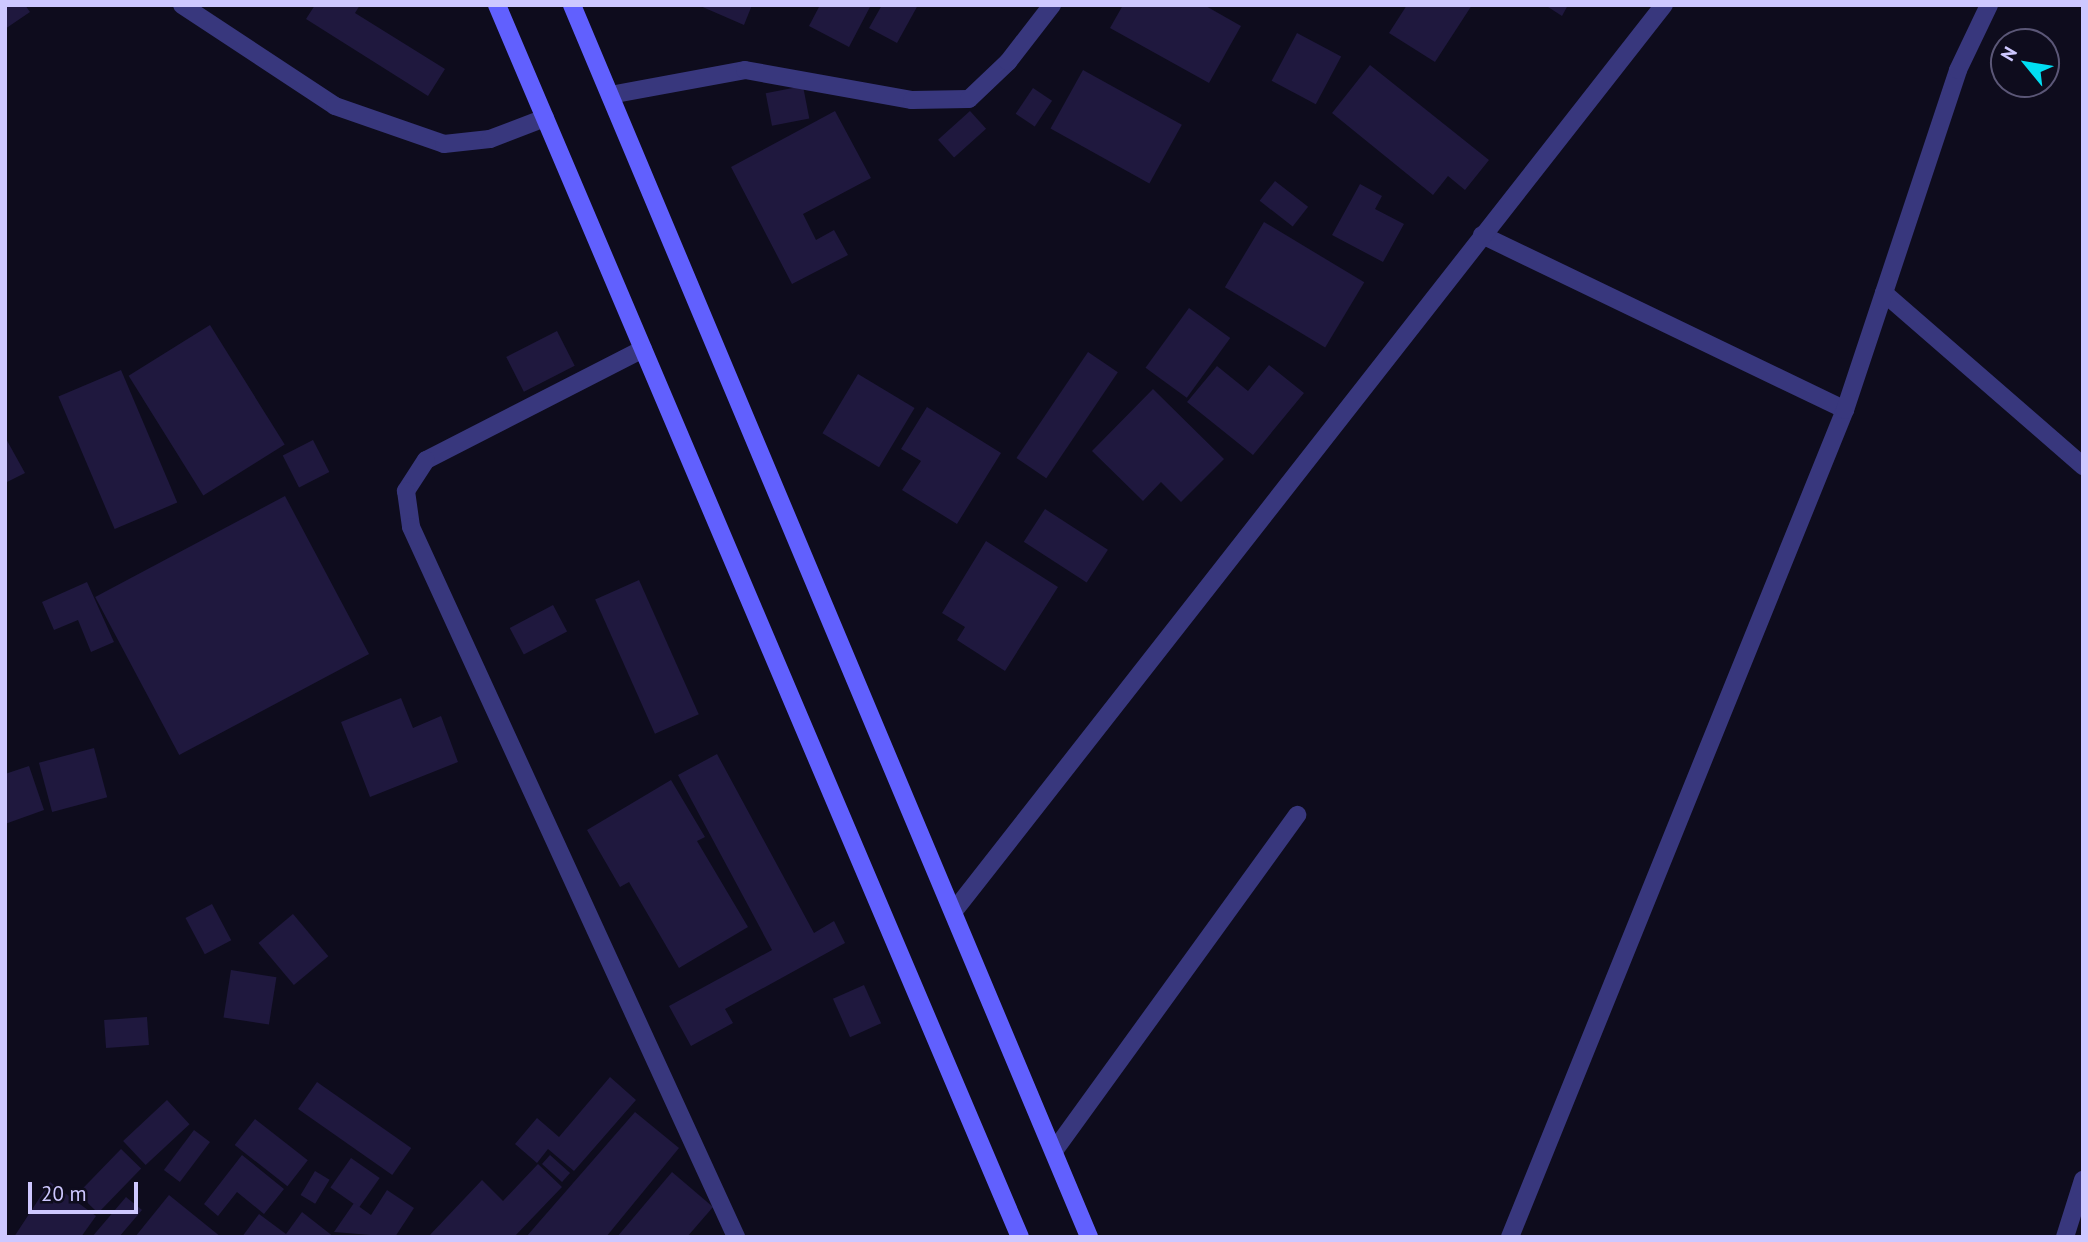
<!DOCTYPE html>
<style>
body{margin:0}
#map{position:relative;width:2088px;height:1242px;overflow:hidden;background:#0e0c1d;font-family:"PT Sans",sans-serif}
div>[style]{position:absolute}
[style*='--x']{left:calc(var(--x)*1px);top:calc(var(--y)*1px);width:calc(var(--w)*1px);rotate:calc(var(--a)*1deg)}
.building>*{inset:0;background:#1f183e;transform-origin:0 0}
.street>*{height:18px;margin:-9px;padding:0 9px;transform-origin:9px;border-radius:9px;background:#38377d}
.secondary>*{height:18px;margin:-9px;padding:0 9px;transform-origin:9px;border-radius:9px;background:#6160fe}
span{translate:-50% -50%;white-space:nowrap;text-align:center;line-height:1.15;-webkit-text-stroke:5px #0e0c1d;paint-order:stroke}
.frame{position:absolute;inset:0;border:7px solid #cec8ff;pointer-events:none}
.north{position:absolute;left:1990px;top:28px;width:70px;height:70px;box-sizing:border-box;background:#0e0c1d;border:2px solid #5b5777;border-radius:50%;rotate:300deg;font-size:19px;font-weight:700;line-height:28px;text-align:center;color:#cec8ff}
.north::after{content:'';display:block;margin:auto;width:24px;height:32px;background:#01def2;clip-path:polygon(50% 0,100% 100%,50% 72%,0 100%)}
.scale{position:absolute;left:28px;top:1182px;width:110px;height:32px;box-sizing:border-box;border:4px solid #cec8ff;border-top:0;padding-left:9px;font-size:21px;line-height:24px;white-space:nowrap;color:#cec8ff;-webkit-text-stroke:5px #0e0c1d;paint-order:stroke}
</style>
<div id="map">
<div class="building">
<i style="clip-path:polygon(5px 5px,25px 5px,30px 12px,5px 29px)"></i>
<i style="clip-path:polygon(315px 5px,360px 5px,355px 13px,445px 69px,428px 96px,306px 19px)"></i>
<i style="clip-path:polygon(698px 5px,752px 5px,744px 25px)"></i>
<i style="clip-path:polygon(820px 5px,871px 5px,849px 47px,809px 26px)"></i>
<i style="clip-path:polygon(882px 5px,918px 5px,897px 43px,869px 28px)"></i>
<i style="clip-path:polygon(1123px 5px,1204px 5px,1241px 26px,1209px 83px,1110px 28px)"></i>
<i style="clip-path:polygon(1407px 5px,1472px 5px,1435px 62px,1389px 33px)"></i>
<i style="clip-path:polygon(1545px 5px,1568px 5px,1562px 16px)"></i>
<i style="left:1297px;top:33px;width:50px;height:54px;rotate:28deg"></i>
<i style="clip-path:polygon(1370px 65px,1489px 160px,1465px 190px,1448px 176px,1433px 195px,1332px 113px)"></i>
<i style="left:1083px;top:70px;width:113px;height:67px;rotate:29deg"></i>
<i style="left:803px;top:86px;width:33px;height:38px;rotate:79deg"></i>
<i style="left:1033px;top:88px;width:23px;height:31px;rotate:34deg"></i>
<i style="clip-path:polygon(835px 111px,871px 178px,803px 214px,816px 240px,834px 230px,848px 255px,792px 284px,731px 167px)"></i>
<i style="left:970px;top:111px;width:24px;height:43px;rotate:48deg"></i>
<i style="left:1275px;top:181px;width:42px;height:25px;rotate:38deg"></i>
<i style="clip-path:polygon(1360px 184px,1382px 196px,1375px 209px,1404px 224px,1383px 262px,1332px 235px)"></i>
<i style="left:1264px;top:222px;width:117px;height:76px;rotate:31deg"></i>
<i style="left:1189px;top:308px;width:51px;height:74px;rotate:36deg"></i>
<i style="left:210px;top:325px;width:141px;height:96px;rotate:58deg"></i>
<i style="left:557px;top:331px;width:39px;height:57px;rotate:63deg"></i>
<i style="left:1088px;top:352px;width:36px;height:128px;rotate:34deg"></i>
<i style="clip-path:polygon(1269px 365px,1304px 393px,1253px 455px,1187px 402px,1217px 366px,1248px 391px)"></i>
<i style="left:121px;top:370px;width:144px;height:68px;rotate:67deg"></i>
<i style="left:858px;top:374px;width:66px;height:69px;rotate:31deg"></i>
<i style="clip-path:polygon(1153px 389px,1224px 459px,1181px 502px,1161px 482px,1143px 501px,1092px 451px)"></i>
<i style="clip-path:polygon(927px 407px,1001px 453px,957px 524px,902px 490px,921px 461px,901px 449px)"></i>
<i style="clip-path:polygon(5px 437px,25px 473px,5px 483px)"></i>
<i style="left:313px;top:440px;width:36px;height:34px;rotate:63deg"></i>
<i style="left:285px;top:496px;width:179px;height:215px;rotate:62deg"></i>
<i style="left:1045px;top:509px;width:75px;height:39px;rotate:33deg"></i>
<i style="clip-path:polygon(986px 541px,1058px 587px,1005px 671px,957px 640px,965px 627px,942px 613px)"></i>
<i style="left:639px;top:580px;width:147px;height:48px;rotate:66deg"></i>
<i style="clip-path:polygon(87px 582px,114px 642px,91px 652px,78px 620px,54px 630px,42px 602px)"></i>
<i style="left:553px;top:605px;width:30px;height:49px;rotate:62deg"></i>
<i style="clip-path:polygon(401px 698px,413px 728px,441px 716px,458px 762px,370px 797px,341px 722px)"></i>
<i style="left:94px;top:748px;width:51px;height:57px;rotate:75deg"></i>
<i style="clip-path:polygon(717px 754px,814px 933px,834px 921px,845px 943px,725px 1009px,733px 1023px,691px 1046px,669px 1006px,772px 950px,678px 775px)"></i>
<i style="clip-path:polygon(29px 766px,44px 810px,5px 824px,5px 774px)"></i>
<i style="clip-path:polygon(671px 780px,705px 837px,697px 841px,748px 927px,679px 968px,629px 882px,620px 887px,587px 830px)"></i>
<i style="left:212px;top:904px;width:41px;height:30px;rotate:62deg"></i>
<i style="left:293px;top:914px;width:55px;height:45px;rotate:50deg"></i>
<i style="left:231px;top:970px;width:46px;height:48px;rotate:9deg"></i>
<i style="left:864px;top:985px;width:42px;height:34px;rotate:66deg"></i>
<i style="left:147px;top:1017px;width:28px;height:43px;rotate:86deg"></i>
<i style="clip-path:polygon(610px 1077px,636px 1100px,574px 1171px,548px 1149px,537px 1163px,515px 1144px,537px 1118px,559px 1137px)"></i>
<i style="left:317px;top:1082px;width:115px;height:33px;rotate:35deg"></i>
<i style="left:167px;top:1100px;width:33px;height:60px;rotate:47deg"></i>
<i style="clip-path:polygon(635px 1112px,679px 1148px,606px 1237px,526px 1237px)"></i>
<i style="left:255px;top:1119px;width:67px;height:33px;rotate:38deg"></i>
<i style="left:194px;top:1130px;width:20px;height:50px;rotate:37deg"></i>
<i style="left:121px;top:1149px;width:28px;height:62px;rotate:44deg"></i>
<i style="clip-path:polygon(242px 1155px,284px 1189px,264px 1214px,237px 1192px,218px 1216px,204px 1204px)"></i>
<i style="left:550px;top:1155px;width:27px;height:12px;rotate:42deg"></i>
<i style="left:351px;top:1158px;width:35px;height:36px;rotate:35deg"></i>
<i style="clip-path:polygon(538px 1164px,562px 1187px,514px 1237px,428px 1237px,482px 1180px,503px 1201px)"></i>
<i style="left:315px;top:1171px;width:17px;height:28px;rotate:31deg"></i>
<i style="clip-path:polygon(672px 1172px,713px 1207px,687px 1237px,617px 1237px)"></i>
<i style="clip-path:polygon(50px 1182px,96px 1216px,81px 1237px,14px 1237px)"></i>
<i style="clip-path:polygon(387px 1190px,414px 1208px,395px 1237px,334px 1232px,354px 1203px,371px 1215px)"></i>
<i style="clip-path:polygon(169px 1195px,221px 1237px,135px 1237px)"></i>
<i style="clip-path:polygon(126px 1197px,142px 1210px,119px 1237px,92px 1237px)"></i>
<i style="clip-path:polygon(302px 1212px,334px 1237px,242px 1237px,259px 1214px,286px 1234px)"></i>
</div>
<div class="street">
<i style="--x:182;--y:5;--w:183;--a:33.4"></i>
<i style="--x:335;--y:106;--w:115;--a:19.2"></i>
<i style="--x:444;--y:144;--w:46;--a:-6.2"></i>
<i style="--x:490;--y:139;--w:59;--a:-20.9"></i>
<i style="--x:610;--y:95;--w:137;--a:-10.5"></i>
<i style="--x:745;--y:70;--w:170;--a:10.2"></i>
<i style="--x:912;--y:100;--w:57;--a:-1"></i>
<i style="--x:969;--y:99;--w:54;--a:-43.5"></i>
<i style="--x:1008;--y:62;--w:72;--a:-52.3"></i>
<i style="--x:1482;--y:235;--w:403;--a:25.7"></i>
<i style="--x:1884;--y:293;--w:264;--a:41"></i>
<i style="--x:643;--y:349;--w:244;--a:152.9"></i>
<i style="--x:426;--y:460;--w:37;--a:123"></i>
<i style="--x:406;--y:491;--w:36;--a:82"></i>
<i style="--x:411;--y:527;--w:781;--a:65.4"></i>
<i style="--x:954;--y:911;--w:1151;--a:-51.92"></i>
<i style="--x:1054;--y:1151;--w:415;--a:-54.1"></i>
<i style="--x:1510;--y:1237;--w:892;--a:-67.95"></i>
<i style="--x:1845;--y:410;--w:358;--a:-71.6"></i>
<i style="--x:1958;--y:70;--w:72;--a:-64.5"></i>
<i style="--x:2065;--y:1237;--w:60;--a:-72.5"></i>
</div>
<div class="secondary">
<i style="--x:497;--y:5;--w:1338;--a:67"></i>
<i style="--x:572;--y:5;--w:1336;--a:67.23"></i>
</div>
<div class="frame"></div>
<div class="north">N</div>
<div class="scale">20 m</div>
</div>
